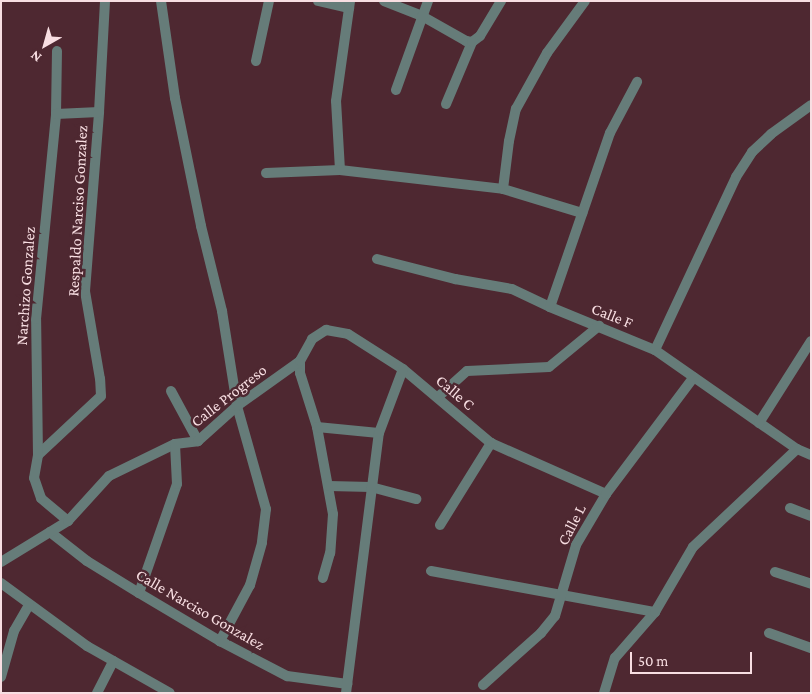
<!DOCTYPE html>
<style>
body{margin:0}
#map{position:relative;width:812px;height:694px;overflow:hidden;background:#4e2831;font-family:"Crimson Pro",serif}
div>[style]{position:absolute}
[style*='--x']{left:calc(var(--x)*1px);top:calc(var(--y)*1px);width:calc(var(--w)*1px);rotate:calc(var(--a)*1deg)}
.street>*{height:10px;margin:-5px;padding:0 5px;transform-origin:5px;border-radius:5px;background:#667c79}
span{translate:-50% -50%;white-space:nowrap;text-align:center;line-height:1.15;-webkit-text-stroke:5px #4e2831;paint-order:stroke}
.street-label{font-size:16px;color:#f8dee2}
.frame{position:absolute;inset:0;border:2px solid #f8dee2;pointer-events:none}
.north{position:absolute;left:20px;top:20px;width:50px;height:50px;-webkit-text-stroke:4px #4e2831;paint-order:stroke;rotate:218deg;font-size:14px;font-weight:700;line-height:20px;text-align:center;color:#f8dee2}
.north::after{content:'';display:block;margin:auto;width:18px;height:22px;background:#f8dee2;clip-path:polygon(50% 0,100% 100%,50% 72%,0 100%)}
.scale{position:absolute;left:630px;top:652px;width:122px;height:22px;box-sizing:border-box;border:2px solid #f8dee2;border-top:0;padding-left:6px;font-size:15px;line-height:18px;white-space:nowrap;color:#f8dee2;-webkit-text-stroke:4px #4e2831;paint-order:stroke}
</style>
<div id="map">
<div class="street">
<i style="--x:161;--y:1;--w:98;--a:81.8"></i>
<i style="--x:175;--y:98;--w:131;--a:78.5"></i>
<i style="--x:201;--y:226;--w:88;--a:76.1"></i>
<i style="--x:222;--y:311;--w:96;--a:81"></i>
<i style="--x:237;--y:406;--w:107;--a:74.3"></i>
<i style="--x:266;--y:509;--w:34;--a:97"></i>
<i style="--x:262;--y:543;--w:44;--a:105.9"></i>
<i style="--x:250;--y:585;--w:64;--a:118.2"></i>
<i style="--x:318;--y:1;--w:32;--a:13"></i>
<i style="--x:384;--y:1;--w:41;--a:21.5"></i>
<i style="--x:422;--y:16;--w:51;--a:29.6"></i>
<i style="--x:466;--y:41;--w:6;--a:9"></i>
<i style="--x:256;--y:61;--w:61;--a:-77.8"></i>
<i style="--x:396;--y:90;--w:95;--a:-70.2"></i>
<i style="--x:446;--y:104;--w:67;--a:-67.2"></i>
<i style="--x:472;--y:42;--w:10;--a:-37"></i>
<i style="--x:480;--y:36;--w:41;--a:-59"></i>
<i style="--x:56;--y:114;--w:63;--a:-89.1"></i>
<i style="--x:340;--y:170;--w:69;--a:-93.3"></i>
<i style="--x:336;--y:101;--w:101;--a:-82"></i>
<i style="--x:266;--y:173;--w:74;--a:-2.3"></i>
<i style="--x:340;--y:170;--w:164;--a:6.6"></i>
<i style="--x:503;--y:189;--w:83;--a:16.9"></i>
<i style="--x:503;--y:189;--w:48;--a:-82.9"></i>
<i style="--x:509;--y:141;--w:33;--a:-78"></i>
<i style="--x:516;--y:109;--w:64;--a:-61"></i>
<i style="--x:547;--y:53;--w:64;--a:-53.8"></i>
<i style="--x:377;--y:259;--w:81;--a:14.4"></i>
<i style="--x:455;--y:279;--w:58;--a:10"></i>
<i style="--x:512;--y:289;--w:42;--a:25.3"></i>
<i style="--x:550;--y:307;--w:113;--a:22.3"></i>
<i style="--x:655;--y:350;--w:173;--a:34.9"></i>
<i style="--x:797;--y:449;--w:15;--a:23"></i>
<i style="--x:550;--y:307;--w:184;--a:-71"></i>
<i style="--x:610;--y:133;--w:58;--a:-62.1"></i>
<i style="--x:655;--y:350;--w:191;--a:-64.9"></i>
<i style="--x:736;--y:177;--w:30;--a:-57"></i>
<i style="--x:752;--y:152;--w:26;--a:-43"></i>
<i style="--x:771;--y:134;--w:49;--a:-35.9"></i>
<i style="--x:300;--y:361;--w:12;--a:90"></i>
<i style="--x:300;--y:373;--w:57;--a:72.5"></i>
<i style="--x:317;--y:427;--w:88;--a:79.6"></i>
<i style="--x:333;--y:514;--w:39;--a:94"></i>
<i style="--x:330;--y:553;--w:26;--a:106"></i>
<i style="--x:171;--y:391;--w:57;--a:61.6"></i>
<i style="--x:438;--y:397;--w:39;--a:-42"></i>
<i style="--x:467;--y:371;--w:82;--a:-2.8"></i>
<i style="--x:549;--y:367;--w:65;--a:-39.4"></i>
<i style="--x:759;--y:423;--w:97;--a:-57.6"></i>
<i style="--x:317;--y:427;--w:62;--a:5.5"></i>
<i style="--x:38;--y:455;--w:86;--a:-43.1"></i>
<i style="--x:101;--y:396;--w:17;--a:-93"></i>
<i style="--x:100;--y:379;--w:89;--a:-99.7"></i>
<i style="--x:85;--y:291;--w:180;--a:-85.5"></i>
<i style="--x:99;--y:112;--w:111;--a:-86.9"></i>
<i style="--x:329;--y:486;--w:42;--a:1.4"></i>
<i style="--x:371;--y:487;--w:47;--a:14.9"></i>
<i style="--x:790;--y:508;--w:22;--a:21"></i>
<i style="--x:68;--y:521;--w:35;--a:-140"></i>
<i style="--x:41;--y:498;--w:21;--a:-109"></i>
<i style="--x:34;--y:478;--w:23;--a:-80"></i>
<i style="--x:38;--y:455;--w:136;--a:-90.8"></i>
<i style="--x:36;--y:319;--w:206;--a:-84.4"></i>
<i style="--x:56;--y:114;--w:43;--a:-2.7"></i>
<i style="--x:440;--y:525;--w:97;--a:-58.1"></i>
<i style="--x:50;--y:532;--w:47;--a:38.1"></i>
<i style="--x:87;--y:561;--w:61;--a:31.6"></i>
<i style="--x:139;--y:593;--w:94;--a:30.7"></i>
<i style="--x:220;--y:641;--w:76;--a:27.6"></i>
<i style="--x:287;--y:676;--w:61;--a:7.6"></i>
<i style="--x:1;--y:562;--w:79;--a:-31.5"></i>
<i style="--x:68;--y:521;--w:61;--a:-47.7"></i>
<i style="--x:109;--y:476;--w:73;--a:-25.9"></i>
<i style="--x:175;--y:444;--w:23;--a:-7"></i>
<i style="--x:198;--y:441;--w:52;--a:-41.9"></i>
<i style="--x:237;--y:406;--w:77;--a:-35.5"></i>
<i style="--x:300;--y:361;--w:25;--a:-61"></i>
<i style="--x:312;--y:339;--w:17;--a:-33"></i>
<i style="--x:326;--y:330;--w:22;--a:10"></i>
<i style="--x:348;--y:334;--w:65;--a:32.5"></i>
<i style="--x:403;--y:369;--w:115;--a:40.1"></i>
<i style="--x:491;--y:443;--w:126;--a:23.9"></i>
<i style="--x:431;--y:571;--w:228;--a:10.4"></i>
<i style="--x:775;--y:572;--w:38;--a:18"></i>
<i style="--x:1;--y:583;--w:107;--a:36.2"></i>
<i style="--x:87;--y:646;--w:95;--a:29.5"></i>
<i style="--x:139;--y:593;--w:115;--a:-70.8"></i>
<i style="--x:177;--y:484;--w:40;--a:-92.9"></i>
<i style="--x:769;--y:633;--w:45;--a:19.7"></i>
<i style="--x:1;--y:677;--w:48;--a:-74.2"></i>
<i style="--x:14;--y:631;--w:30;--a:-60"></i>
<i style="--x:483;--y:685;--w:78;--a:-41.9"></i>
<i style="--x:541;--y:633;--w:22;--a:-51"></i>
<i style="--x:555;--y:616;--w:74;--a:-73.5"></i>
<i style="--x:576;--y:545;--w:59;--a:-59.5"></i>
<i style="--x:606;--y:494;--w:146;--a:-53.1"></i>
<i style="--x:97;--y:693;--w:36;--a:-63"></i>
<i style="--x:346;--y:693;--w:262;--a:-82.8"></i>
<i style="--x:379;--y:433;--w:68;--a:-69.4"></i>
<i style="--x:604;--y:693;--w:37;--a:-73"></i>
<i style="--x:615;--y:658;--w:61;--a:-49"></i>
<i style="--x:655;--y:612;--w:75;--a:-59.7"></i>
<i style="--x:693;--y:547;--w:143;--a:-43.3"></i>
</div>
<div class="street-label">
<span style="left:78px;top:211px;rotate:-87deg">Respaldo Narciso Gonzalez</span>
<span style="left:26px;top:286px;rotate:-86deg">Narchizo Gonzalez</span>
<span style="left:612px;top:316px;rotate:22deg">Calle F</span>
<span style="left:455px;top:393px;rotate:40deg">Calle C</span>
<span style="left:229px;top:396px;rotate:-38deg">Calle Progreso</span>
<span style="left:572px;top:525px;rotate:-63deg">Calle L</span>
<span style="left:200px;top:610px;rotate:30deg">Calle Narciso Gonzalez</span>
</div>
<div class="frame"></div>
<div class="north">N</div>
<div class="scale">50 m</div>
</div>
